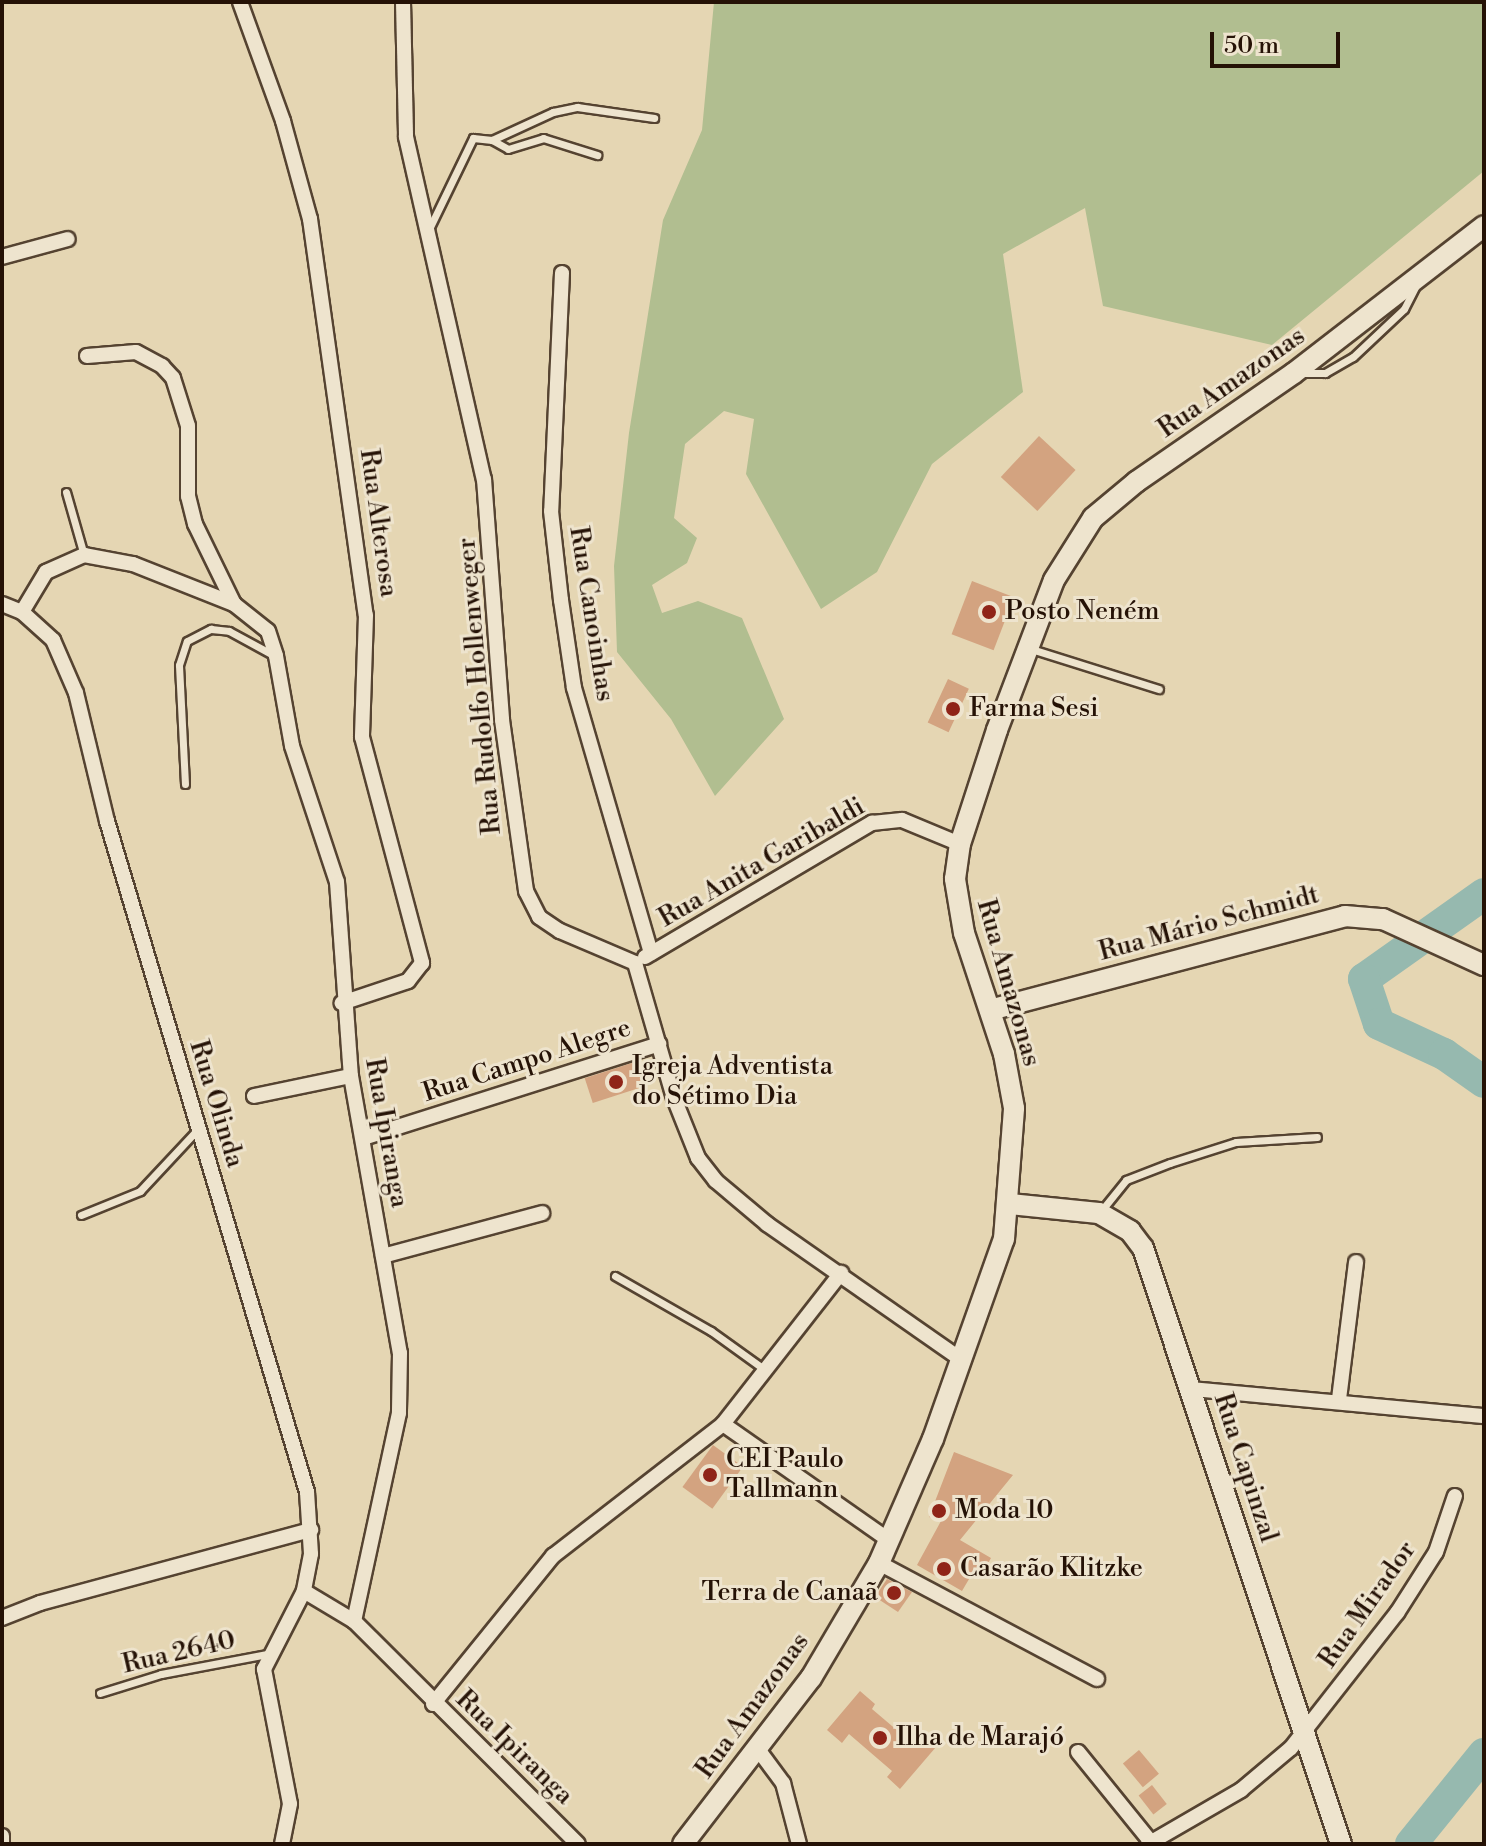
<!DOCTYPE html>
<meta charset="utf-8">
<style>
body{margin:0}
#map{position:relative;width:1486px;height:1846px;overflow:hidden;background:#e5d6b3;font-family:"Libre Bodoni",serif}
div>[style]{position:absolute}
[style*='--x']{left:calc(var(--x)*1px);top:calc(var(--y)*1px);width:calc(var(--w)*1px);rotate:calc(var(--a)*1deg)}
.green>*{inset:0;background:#b1be90}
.river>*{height:32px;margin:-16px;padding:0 16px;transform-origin:16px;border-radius:16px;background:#96b9af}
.building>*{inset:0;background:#d3a380;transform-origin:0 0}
.roads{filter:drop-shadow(2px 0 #554331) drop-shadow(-2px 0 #554331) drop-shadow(0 2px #554331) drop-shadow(0 -2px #554331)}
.lane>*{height:7px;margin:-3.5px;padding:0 3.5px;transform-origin:3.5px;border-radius:3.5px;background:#eee4ce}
.street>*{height:14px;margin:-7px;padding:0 7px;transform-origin:7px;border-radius:7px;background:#eee4ce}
.secondary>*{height:20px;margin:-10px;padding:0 10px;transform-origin:10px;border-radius:10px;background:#eee4ce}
.dots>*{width:22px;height:22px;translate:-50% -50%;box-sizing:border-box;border:4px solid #eee4ce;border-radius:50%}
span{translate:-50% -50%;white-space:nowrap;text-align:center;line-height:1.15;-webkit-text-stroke:6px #eee4ce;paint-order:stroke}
.street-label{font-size:26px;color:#251206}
.poi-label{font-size:26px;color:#251206}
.left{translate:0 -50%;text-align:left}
.right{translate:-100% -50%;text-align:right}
.frame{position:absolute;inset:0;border:4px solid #251206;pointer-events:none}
.scale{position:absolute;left:1210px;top:32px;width:130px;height:36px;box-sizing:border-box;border:4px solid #251206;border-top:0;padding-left:10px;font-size:24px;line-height:28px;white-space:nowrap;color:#251206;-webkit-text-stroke:6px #eee4ce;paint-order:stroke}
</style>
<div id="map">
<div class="green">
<i style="clip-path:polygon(714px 2px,1484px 2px,1484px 171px,1272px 345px,1103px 306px,1085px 208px,1003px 254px,1023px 392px,932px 464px,877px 572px,821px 609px,746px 474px,754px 419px,724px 411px,685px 444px,674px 518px,697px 538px,687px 563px,652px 585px,662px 613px,698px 601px,742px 618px,784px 719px,715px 796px,671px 719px,617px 652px,614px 566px,629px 433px,663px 220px,702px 130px)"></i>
</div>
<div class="river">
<i style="--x:1484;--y:894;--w:147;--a:144.7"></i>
<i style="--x:1364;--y:979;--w:47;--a:71.6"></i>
<i style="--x:1379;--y:1024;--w:72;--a:24.8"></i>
<i style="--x:1444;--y:1054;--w:49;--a:35"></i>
<i style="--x:1411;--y:1844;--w:116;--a:-51"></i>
</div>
<div class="building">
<i style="left:1039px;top:436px;width:50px;height:56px;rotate:43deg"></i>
<i style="left:972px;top:581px;width:45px;height:57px;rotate:21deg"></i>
<i style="left:948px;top:679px;width:23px;height:48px;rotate:25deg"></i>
<i style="left:638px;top:1061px;width:26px;height:56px;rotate:72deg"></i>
<i style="left:713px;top:1445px;width:37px;height:52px;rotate:36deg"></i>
<i style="clip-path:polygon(954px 1452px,1013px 1475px,960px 1540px,991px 1558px,980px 1578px,972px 1574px,962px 1591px,917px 1565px,941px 1521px,929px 1517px)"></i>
<i style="clip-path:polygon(887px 1579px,912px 1592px,898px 1612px,875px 1597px)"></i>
<i style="clip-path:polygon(860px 1691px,875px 1704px,872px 1709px,912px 1743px,920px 1733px,936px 1747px,900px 1789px,887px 1777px,892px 1771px,849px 1734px,842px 1743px,827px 1730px)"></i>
<i style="left:1139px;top:1750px;width:31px;height:21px;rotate:50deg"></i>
<i style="left:1152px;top:1785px;width:24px;height:17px;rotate:52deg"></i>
</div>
<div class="roads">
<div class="lane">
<i style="--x:492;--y:140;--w:18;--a:29"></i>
<i style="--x:508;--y:149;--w:37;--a:-17"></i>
<i style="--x:543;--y:138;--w:57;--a:17.5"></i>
<i style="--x:430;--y:227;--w:99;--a:-64.2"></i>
<i style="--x:473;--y:138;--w:19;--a:6"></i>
<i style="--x:492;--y:140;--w:67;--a:-24.7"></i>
<i style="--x:553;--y:112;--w:25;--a:-12"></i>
<i style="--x:577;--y:107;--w:78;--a:8.1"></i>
<i style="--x:1304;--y:373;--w:21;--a:0"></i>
<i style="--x:1325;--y:373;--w:32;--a:-30"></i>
<i style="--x:1353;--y:357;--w:70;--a:-43.3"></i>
<i style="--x:1404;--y:309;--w:25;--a:-63"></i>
<i style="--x:66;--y:492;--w:66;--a:74.1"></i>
<i style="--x:1031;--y:649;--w:134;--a:17.4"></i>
<i style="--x:185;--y:784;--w:119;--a:-92.9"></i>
<i style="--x:179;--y:665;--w:25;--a:-72"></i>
<i style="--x:187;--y:641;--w:27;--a:-27"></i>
<i style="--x:211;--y:629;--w:18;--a:6"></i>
<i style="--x:229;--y:631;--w:52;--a:28.5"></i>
<i style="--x:1101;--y:1211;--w:40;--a:-51"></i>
<i style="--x:1126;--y:1180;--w:47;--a:-21.1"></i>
<i style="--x:1170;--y:1163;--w:69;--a:-17.7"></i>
<i style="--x:1236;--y:1142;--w:81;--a:-3.5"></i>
<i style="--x:81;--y:1215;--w:64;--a:-22.1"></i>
<i style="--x:140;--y:1191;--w:85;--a:-46.9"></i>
<i style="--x:615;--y:1276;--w:111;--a:29.8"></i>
<i style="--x:711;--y:1331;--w:67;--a:35.8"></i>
<i style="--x:100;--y:1693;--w:64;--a:-17.3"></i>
<i style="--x:161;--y:1674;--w:108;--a:-10.7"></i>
</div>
<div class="street">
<i style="--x:240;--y:2;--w:127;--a:70.1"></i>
<i style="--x:283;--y:121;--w:102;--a:74.6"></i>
<i style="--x:310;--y:219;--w:400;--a:82"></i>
<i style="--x:366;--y:615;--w:122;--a:91.9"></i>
<i style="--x:362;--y:737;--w:234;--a:75.1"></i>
<i style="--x:422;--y:963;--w:23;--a:128"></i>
<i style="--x:408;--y:981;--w:70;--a:161.6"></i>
<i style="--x:403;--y:2;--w:135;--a:88.7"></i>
<i style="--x:406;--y:137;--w:351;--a:77.2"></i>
<i style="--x:484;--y:479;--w:242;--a:85.7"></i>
<i style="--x:502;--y:720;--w:173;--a:82"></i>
<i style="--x:526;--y:891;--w:29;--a:63"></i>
<i style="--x:539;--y:917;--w:25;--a:34"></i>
<i style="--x:560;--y:931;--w:82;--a:23.1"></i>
<i style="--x:635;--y:963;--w:141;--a:73.9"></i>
<i style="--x:674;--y:1098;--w:65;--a:68.2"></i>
<i style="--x:698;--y:1158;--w:29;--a:52"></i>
<i style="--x:716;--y:1181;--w:67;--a:40.1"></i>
<i style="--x:767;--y:1224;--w:238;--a:34.9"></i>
<i style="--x:2;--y:257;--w:68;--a:-15.3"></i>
<i style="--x:562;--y:273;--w:238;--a:92.6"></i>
<i style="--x:551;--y:511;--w:90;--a:83.6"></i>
<i style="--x:561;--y:600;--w:89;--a:81.6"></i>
<i style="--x:574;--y:688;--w:276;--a:73.8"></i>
<i style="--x:87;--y:356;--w:49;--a:-4.7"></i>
<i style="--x:136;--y:352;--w:30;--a:28"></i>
<i style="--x:162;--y:366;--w:16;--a:47"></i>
<i style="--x:173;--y:378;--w:50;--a:72.6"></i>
<i style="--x:188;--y:426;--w:70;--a:90"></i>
<i style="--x:188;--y:496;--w:29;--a:76"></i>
<i style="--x:195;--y:524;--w:89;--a:64"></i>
<i style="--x:2;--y:604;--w:22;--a:22"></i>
<i style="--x:22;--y:612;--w:42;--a:42.1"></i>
<i style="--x:53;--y:640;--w:58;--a:66.5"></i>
<i style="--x:76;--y:693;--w:132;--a:76.4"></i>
<i style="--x:107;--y:821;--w:700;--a:73.4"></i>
<i style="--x:307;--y:1492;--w:62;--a:86.3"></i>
<i style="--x:311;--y:1554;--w:38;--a:101"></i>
<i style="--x:304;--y:1591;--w:88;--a:117.1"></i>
<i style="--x:264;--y:1669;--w:137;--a:79.1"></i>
<i style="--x:290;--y:1804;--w:41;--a:101.3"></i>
<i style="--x:22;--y:612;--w:47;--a:-59"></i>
<i style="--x:46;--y:572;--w:42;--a:-24.1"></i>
<i style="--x:84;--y:555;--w:50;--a:10.4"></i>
<i style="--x:133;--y:564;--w:109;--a:21.6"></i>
<i style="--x:234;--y:604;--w:43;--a:38.5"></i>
<i style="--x:268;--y:631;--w:26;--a:72"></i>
<i style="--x:276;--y:656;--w:91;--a:79.9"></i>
<i style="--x:292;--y:746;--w:143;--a:71.7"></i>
<i style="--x:337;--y:882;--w:195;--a:85.9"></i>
<i style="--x:351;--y:1076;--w:281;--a:80"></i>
<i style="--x:400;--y:1353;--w:60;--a:91"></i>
<i style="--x:399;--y:1413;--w:213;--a:102.2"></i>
<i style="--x:645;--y:957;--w:264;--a:-30.6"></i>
<i style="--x:872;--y:823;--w:30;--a:-6"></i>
<i style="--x:902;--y:820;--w:63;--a:22.5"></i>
<i style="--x:254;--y:1096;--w:99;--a:-11.7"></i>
<i style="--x:363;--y:1138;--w:311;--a:-17.6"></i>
<i style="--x:383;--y:1256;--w:165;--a:-15.1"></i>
<i style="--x:1192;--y:1389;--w:293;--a:5.3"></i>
<i style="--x:1339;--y:1399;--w:138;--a:-82.9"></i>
<i style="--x:723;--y:1424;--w:204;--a:35"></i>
<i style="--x:879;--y:1563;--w:247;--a:28"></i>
<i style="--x:304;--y:1591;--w:58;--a:31"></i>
<i style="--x:354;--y:1621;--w:316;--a:44.9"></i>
<i style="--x:2;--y:1618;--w:41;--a:-21.5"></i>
<i style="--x:40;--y:1603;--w:281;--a:-15.1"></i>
<i style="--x:433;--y:1704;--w:191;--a:-51"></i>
<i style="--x:553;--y:1556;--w:215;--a:-37.8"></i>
<i style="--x:723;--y:1424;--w:192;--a:-52"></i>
<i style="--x:757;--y:1748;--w:44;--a:53.4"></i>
<i style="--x:783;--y:1783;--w:63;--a:75.3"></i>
<i style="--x:1078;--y:1752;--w:116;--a:51"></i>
<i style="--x:2;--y:1836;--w:8;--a:90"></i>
<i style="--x:1148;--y:1844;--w:108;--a:-30.1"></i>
<i style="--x:1241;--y:1790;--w:65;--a:-40"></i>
<i style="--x:1291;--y:1748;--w:172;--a:-51.9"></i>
<i style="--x:1397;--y:1613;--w:72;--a:-57.4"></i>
<i style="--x:1436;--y:1552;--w:59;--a:-71.3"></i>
</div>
<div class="secondary">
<i style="--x:990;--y:1010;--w:367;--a:-14.8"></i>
<i style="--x:1345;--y:916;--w:38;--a:5"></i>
<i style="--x:1383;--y:919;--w:111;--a:24.5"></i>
<i style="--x:1010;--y:1204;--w:89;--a:5.8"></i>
<i style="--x:1099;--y:1213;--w:36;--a:30"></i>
<i style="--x:1130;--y:1231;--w:21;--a:53"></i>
<i style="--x:1143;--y:1248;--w:628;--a:71.62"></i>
<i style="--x:683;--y:1844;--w:210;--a:-52.4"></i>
<i style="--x:811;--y:1678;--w:134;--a:-59.4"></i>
<i style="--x:879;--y:1563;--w:135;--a:-66.5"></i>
<i style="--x:933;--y:1439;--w:212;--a:-70.5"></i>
<i style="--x:1004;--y:1239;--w:131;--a:-85.6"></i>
<i style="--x:1014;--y:1108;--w:55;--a:-100.5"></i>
<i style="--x:1004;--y:1054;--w:127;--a:-108.3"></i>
<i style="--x:964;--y:933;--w:55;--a:-99.5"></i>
<i style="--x:955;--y:879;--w:35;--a:-82"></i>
<i style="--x:960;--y:844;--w:120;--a:-72"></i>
<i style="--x:997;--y:730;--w:160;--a:-69.2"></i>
<i style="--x:1054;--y:580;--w:73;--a:-57.8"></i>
<i style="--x:1093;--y:518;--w:56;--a:-39.9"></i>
<i style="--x:1136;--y:482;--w:192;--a:-34.6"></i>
<i style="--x:1294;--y:373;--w:240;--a:-37.7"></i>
</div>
</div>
<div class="dots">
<i style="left:989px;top:612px;background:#8f2418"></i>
<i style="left:953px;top:709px;background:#8f2418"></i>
<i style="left:616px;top:1082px;background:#8f2418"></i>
<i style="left:710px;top:1475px;background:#8f2418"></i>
<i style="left:939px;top:1511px;background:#8f2418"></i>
<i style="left:944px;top:1569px;background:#8f2418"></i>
<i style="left:894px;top:1593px;background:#8f2418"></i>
<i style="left:880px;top:1738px;background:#8f2418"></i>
</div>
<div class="street-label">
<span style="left:1232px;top:383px;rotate:-35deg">Rua Amazonas</span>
<span style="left:378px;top:523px;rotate:82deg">Rua Alterosa</span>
<span style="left:591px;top:614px;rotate:81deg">Rua Canoinhas</span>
<span style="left:480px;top:686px;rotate:-95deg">Rua Rudolfo Hollenweger</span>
<span style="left:762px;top:863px;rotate:-30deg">Rua Anita Garibaldi</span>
<span style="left:1209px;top:924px;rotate:-15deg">Rua Mário Schmidt</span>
<span style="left:1008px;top:983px;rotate:74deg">Rua Amazonas</span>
<span style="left:527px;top:1061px;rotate:-18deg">Rua Campo Alegre</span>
<span style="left:216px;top:1104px;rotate:73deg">Rua Olinda</span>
<span style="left:386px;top:1133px;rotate:80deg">Rua Ipiranga</span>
<span style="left:1245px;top:1468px;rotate:72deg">Rua Capinzal</span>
<span style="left:1368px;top:1605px;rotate:-55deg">Rua Mirador</span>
<span style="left:179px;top:1653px;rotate:-13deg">Rua 2640</span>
<span style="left:753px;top:1706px;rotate:-54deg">Rua Amazonas</span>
<span style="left:514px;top:1748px;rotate:44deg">Rua Ipiranga</span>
</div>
<div class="poi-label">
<span class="left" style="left:1005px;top:612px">Posto Neném</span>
<span class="left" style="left:969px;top:709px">Farma Sesi</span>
<span class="left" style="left:632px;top:1082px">Igreja Adventista<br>do Sétimo Dia</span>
<span class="left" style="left:726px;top:1475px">CEI Paulo<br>Tallmann</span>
<span class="left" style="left:955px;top:1511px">Moda 10</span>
<span class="left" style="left:960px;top:1569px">Casarão Klitzke</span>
<span class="right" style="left:878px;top:1593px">Terra de Canaã</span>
<span class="left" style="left:896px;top:1738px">Ilha de Marajó</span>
</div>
<div class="frame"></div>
<div class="scale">50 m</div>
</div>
